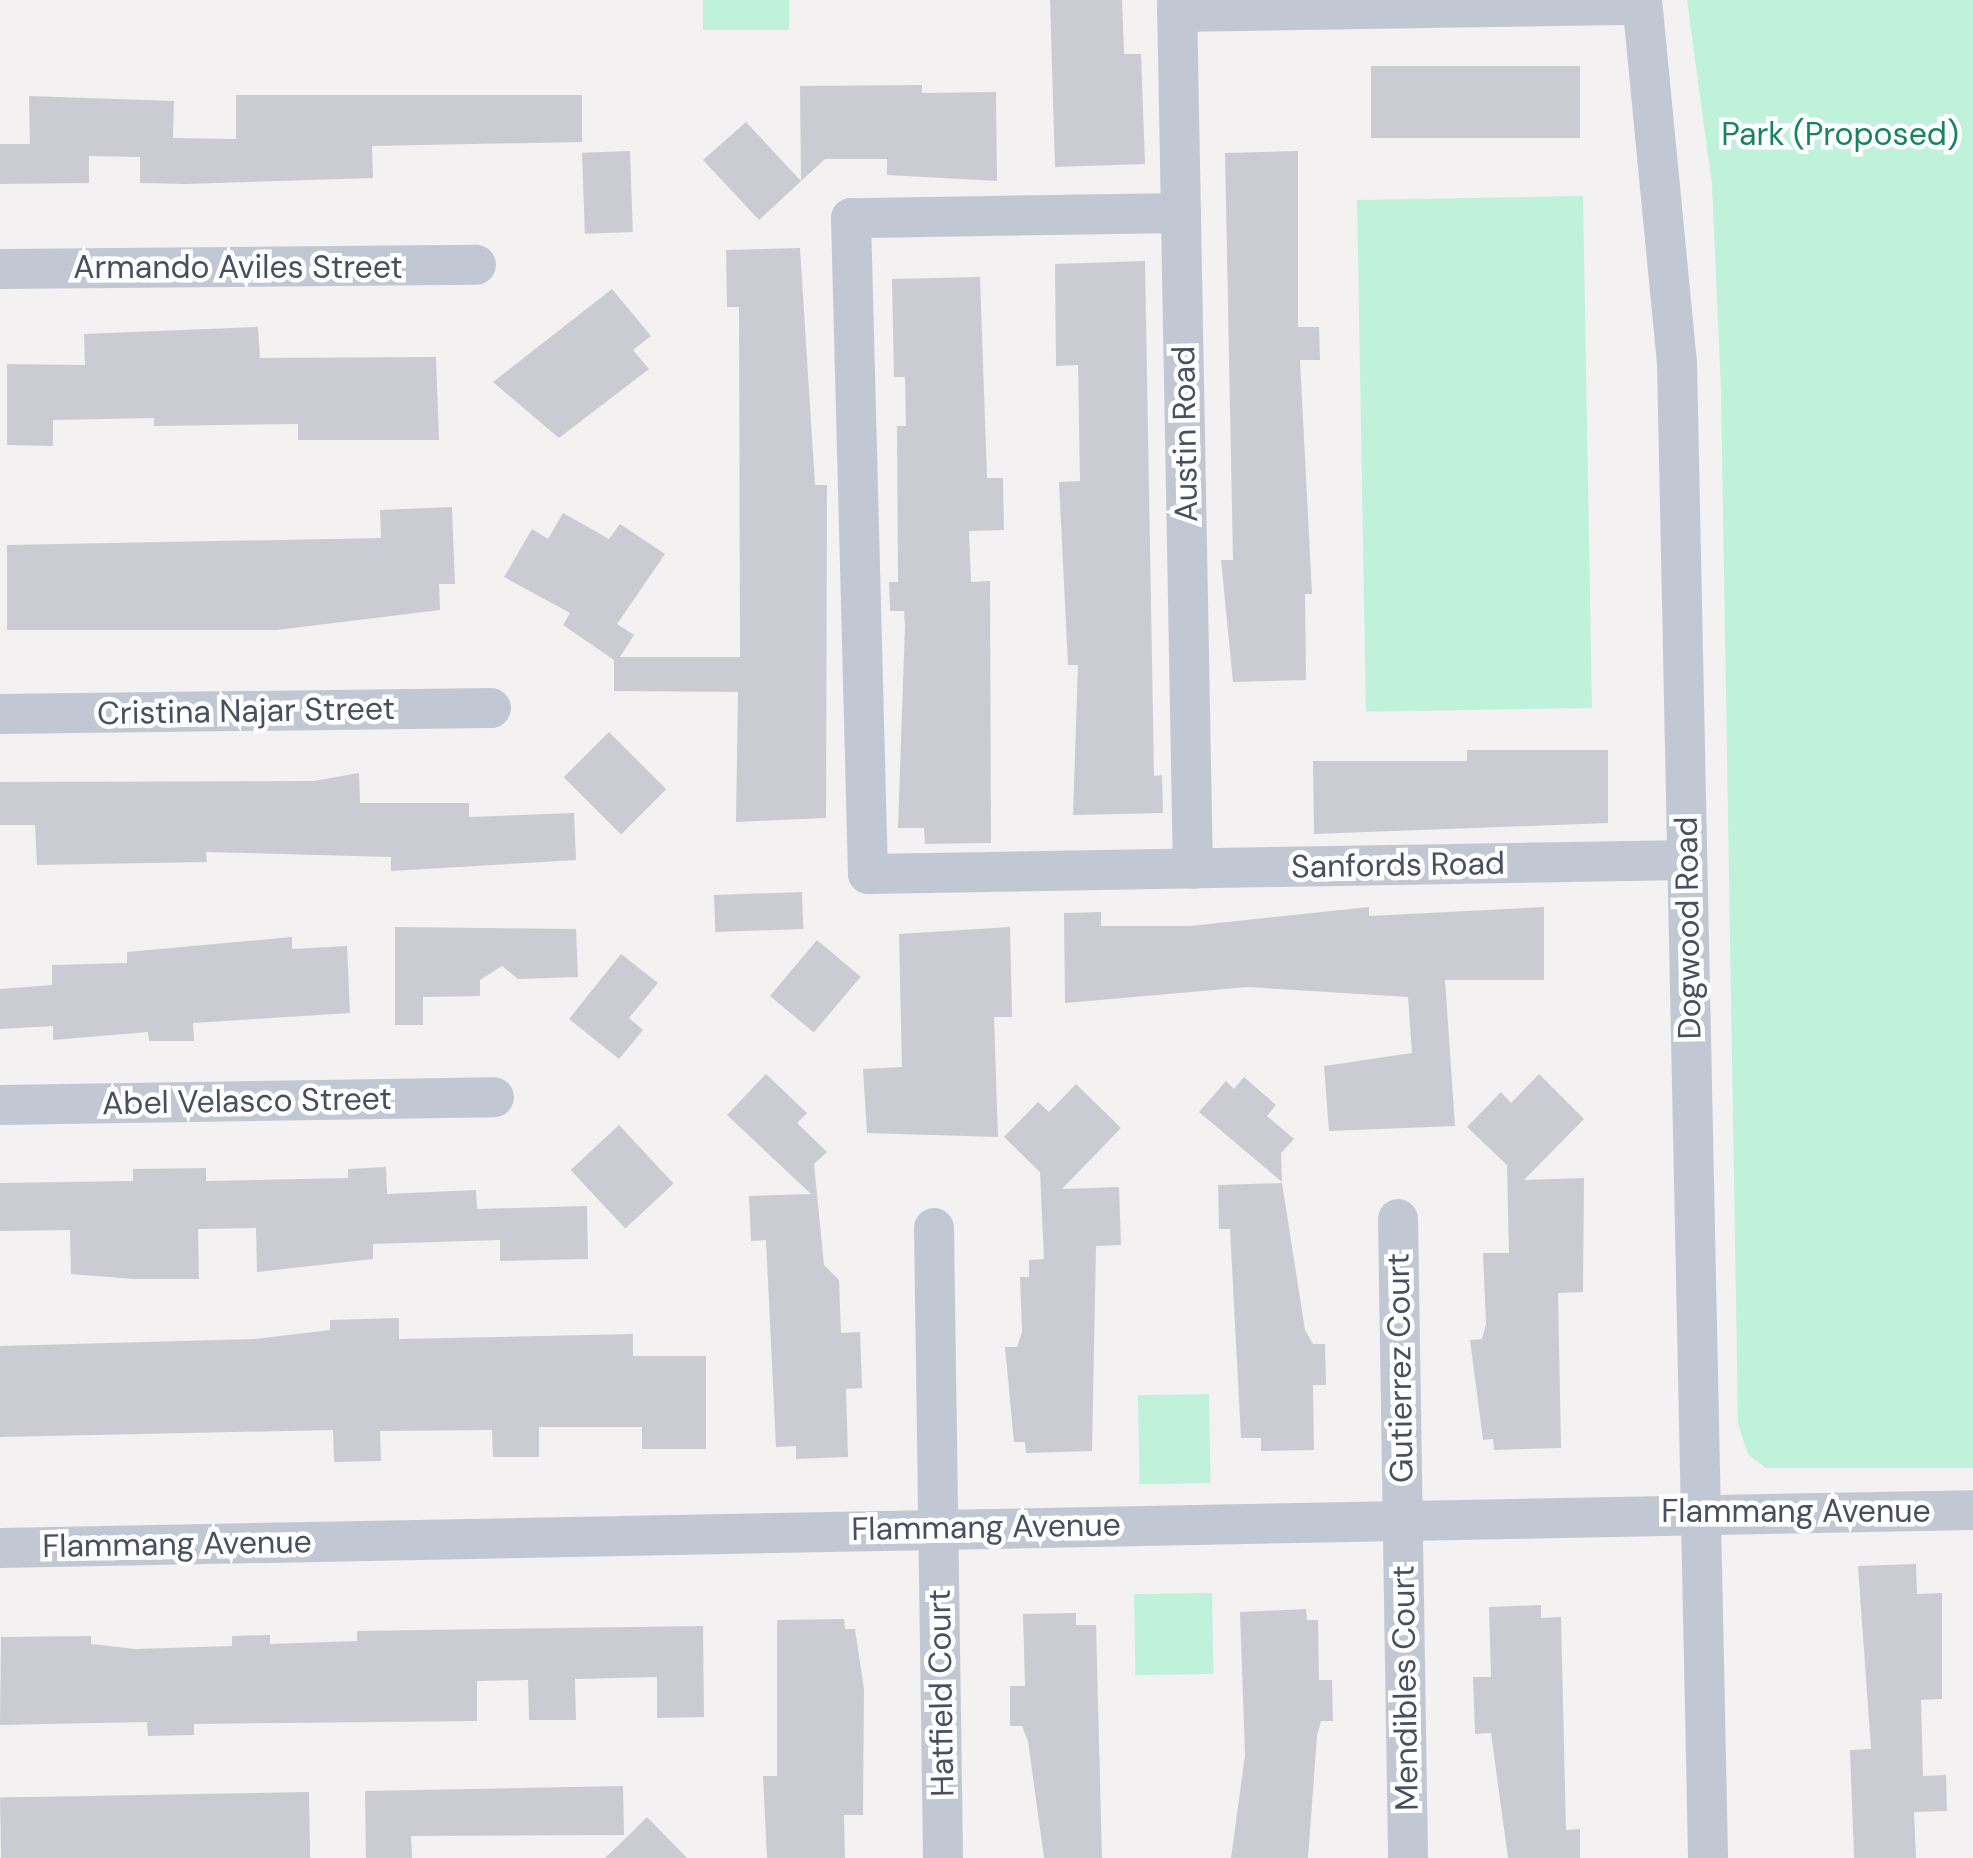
<!DOCTYPE html>
<style>
body{margin:0}
#map{position:relative;width:1973px;height:1858px;overflow:hidden;background:#f3f1f1;font-family:"DM Sans",sans-serif}
div>[style]{position:absolute}
[style*='--x']{left:calc(var(--x)*1px);top:calc(var(--y)*1px);width:calc(var(--w)*1px);rotate:calc(var(--a)*1deg)}
.green>*{inset:0;background:#c0f1db;transform-origin:0 0}
.building>*{inset:0;background:#cbccd3;transform-origin:0 0}
.minor>*{height:40px;margin:-20px;padding:0 20px;transform-origin:20px;border-radius:20px;background:#c2c8d3}
span{translate:-50% -50%;white-space:nowrap;text-align:center;line-height:1.15;-webkit-text-stroke:9px #fff;paint-order:stroke}
.park-label{font-size:32px;color:#16845f}
.street-label{font-size:32px;color:#48505f}
</style>
<div id="map">
<div class="green">
<i style="left:703px;top:0;width:86px;height:30px"></i>
<i style="clip-path:polygon(1687px 0,1973px 0,1973px 1468px,1766px 1468px,1748px 1454px,1738px 1424px,1721px 390px,1712px 185px)"></i>
<i style="left:1583px;top:196px;width:512px;height:226px;rotate:89deg"></i>
<i style="left:1209px;top:1394px;width:89px;height:71px;rotate:89deg"></i>
<i style="left:1212px;top:1593px;width:81px;height:78px;rotate:89deg"></i>
</div>
<div class="building">
<i style="clip-path:polygon(1050px 0,1122px 0,1124px 54px,1141px 54px,1145px 164px,1055px 167px)"></i>
<i style="left:1371px;top:66px;width:209px;height:72px"></i>
<i style="clip-path:polygon(922px 85px,922px 93px,996px 92px,997px 181px,887px 175px,887px 159px,825px 159px,759px 220px,703px 160px,746px 122px,801px 181px,800px 86px)"></i>
<i style="clip-path:polygon(236px 95px,582px 95px,582px 142px,372px 146px,373px 178px,186px 184px,140px 183px,140px 157px,89px 156px,89px 183px,0 184px,0 144px,30px 144px,29px 96px,174px 101px,173px 138px,236px 139px)"></i>
<i style="left:630px;top:151px;width:81px;height:48px;rotate:88deg"></i>
<i style="clip-path:polygon(1298px 151px,1298px 327px,1319px 327px,1320px 360px,1300px 360px,1312px 594px,1305px 594px,1306px 680px,1233px 682px,1221px 560px,1233px 560px,1225px 153px)"></i>
<i style="clip-path:polygon(800px 248px,815px 485px,827px 485px,826px 818px,736px 822px,738px 692px,614px 691px,614px 660px,563px 625px,570px 613px,504px 577px,532px 529px,548px 539px,563px 513px,609px 539px,620px 524px,665px 554px,617px 624px,634px 635px,620px 657px,740px 657px,739px 307px,727px 307px,726px 250px)"></i>
<i style="clip-path:polygon(1145px 261px,1154px 776px,1162px 775px,1163px 813px,1073px 815px,1078px 665px,1068px 665px,1059px 482px,1080px 481px,1078px 365px,1056px 366px,1055px 264px)"></i>
<i style="clip-path:polygon(980px 277px,987px 478px,1003px 478px,1004px 530px,969px 531px,971px 582px,990px 581px,991px 843px,925px 844px,924px 828px,898px 828px,905px 625px,904px 611px,890px 611px,889px 582px,898px 582px,897px 426px,906px 426px,905px 377px,894px 377px,892px 279px)"></i>
<i style="clip-path:polygon(612px 289px,651px 336px,633px 350px,649px 369px,559px 438px,493px 382px)"></i>
<i style="clip-path:polygon(258px 327px,260px 358px,436px 357px,439px 440px,298px 440px,298px 424px,154px 426px,154px 418px,53px 420px,53px 446px,7px 445px,7px 364px,85px 365px,84px 334px)"></i>
<i style="clip-path:polygon(452px 507px,455px 584px,439px 584px,440px 610px,277px 630px,7px 630px,7px 545px,381px 538px,380px 510px)"></i>
<i style="left:609px;top:732px;width:81px;height:64px;rotate:45deg"></i>
<i style="clip-path:polygon(1467px 750px,1608px 750px,1608px 823px,1314px 834px,1313px 761px,1467px 761px)"></i>
<i style="clip-path:polygon(359px 773px,360px 803px,469px 803px,469px 817px,574px 813px,576px 860px,391px 871px,391px 857px,206px 852px,207px 862px,37px 865px,35px 825px,0 825px,0 782px,314px 781px)"></i>
<i style="left:802px;top:892px;width:37px;height:88px;rotate:88deg"></i>
<i style="clip-path:polygon(1369px 907px,1369px 916px,1544px 907px,1544px 980px,1445px 980px,1455px 1126px,1329px 1131px,1324px 1066px,1412px 1053px,1408px 997px,1248px 987px,1065px 1003px,1064px 913px,1101px 912px,1101px 926px,1190px 926px)"></i>
<i style="clip-path:polygon(395px 927px,576px 929px,578px 977px,518px 979px,502px 966px,480px 980px,480px 996px,423px 997px,423px 1025px,395px 1025px)"></i>
<i style="clip-path:polygon(1010px 927px,1012px 1017px,994px 1017px,998px 1137px,867px 1133px,863px 1069px,902px 1067px,899px 934px)"></i>
<i style="clip-path:polygon(292px 937px,292px 949px,347px 946px,350px 1013px,193px 1023px,194px 1041px,149px 1041px,148px 1032px,53px 1040px,53px 1026px,0 1029px,0 989px,52px 985px,52px 965px,127px 963px,127px 952px)"></i>
<i style="left:817px;top:940px;width:57px;height:73px;rotate:40deg"></i>
<i style="clip-path:polygon(621px 954px,658px 983px,629px 1018px,643px 1030px,619px 1059px,569px 1019px)"></i>
<i style="clip-path:polygon(766px 1074px,807px 1113px,797px 1123px,827px 1152px,814px 1164px,824px 1265px,839px 1280px,841px 1333px,860px 1332px,862px 1388px,846px 1389px,848px 1457px,796px 1459px,796px 1446px,776px 1447px,766px 1240px,751px 1241px,749px 1196px,811px 1194px,727px 1115px)"></i>
<i style="clip-path:polygon(1539px 1074px,1584px 1119px,1524px 1180px,1584px 1178px,1583px 1292px,1558px 1293px,1561px 1448px,1494px 1450px,1493px 1439px,1483px 1440px,1470px 1340px,1482px 1339px,1486px 1324px,1483px 1253px,1509px 1253px,1507px 1165px,1467px 1127px,1501px 1092px,1511px 1103px)"></i>
<i style="clip-path:polygon(1244px 1077px,1276px 1105px,1267px 1116px,1294px 1139px,1281px 1153px,1282px 1182px,1199px 1112px,1226px 1081px,1234px 1089px)"></i>
<i style="clip-path:polygon(1076px 1084px,1121px 1128px,1062px 1189px,1119px 1187px,1121px 1245px,1096px 1246px,1092px 1451px,1026px 1453px,1025px 1442px,1014px 1442px,1005px 1347px,1017px 1347px,1022px 1332px,1020px 1277px,1029px 1277px,1029px 1260px,1044px 1259px,1040px 1172px,1004px 1137px,1038px 1102px,1049px 1112px)"></i>
<i style="left:619px;top:1125px;width:80px;height:66px;rotate:47deg"></i>
<i style="clip-path:polygon(386px 1167px,387px 1194px,476px 1190px,477px 1209px,587px 1206px,588px 1259px,500px 1261px,500px 1240px,373px 1244px,373px 1259px,257px 1272px,256px 1228px,198px 1229px,199px 1279px,134px 1279px,71px 1274px,70px 1230px,0 1231px,0 1183px,133px 1181px,133px 1169px,206px 1168px,206px 1181px,348px 1178px,348px 1169px)"></i>
<i style="clip-path:polygon(1282px 1183px,1305px 1330px,1313px 1344px,1325px 1344px,1326px 1385px,1313px 1385px,1314px 1450px,1261px 1451px,1261px 1438px,1241px 1438px,1230px 1229px,1219px 1229px,1218px 1185px)"></i>
<i style="clip-path:polygon(399px 1318px,399px 1339px,633px 1334px,633px 1356px,706px 1356px,706px 1449px,642px 1449px,642px 1427px,539px 1427px,539px 1457px,493px 1457px,492px 1430px,380px 1431px,381px 1461px,334px 1462px,333px 1430px,0 1437px,0 1346px,255px 1339px,330px 1330px,330px 1320px)"></i>
<i style="clip-path:polygon(1916px 1564px,1917px 1594px,1942px 1593px,1942px 1699px,1921px 1700px,1923px 1776px,1946px 1775px,1947px 1811px,1914px 1812px,1916px 1858px,1854px 1858px,1850px 1750px,1871px 1749px,1858px 1566px)"></i>
<i style="clip-path:polygon(1541px 1605px,1541px 1618px,1561px 1617px,1566px 1830px,1580px 1829px,1580px 1858px,1508px 1858px,1491px 1733px,1475px 1734px,1473px 1677px,1491px 1677px,1489px 1607px)"></i>
<i style="clip-path:polygon(1306px 1609px,1307px 1620px,1318px 1620px,1319px 1680px,1332px 1680px,1333px 1721px,1321px 1721px,1317px 1736px,1308px 1858px,1231px 1858px,1245px 1755px,1240px 1612px)"></i>
<i style="clip-path:polygon(1076px 1613px,1076px 1625px,1096px 1625px,1102px 1858px,1044px 1858px,1028px 1741px,1022px 1726px,1010px 1726px,1010px 1686px,1025px 1686px,1023px 1614px)"></i>
<i style="clip-path:polygon(844px 1619px,845px 1629px,855px 1629px,864px 1689px,863px 1815px,844px 1815px,845px 1858px,767px 1858px,763px 1776px,777px 1776px,777px 1620px)"></i>
<i style="clip-path:polygon(703px 1626px,704px 1717px,657px 1718px,657px 1677px,575px 1679px,576px 1720px,529px 1720px,528px 1680px,477px 1681px,477px 1721px,194px 1724px,194px 1735px,148px 1736px,147px 1722px,0 1725px,1px 1637px,91px 1636px,91px 1644px,135px 1649px,232px 1646px,232px 1636px,270px 1635px,270px 1644px,357px 1641px,357px 1631px)"></i>
<i style="clip-path:polygon(623px 1786px,624px 1835px,411px 1836px,412px 1858px,366px 1858px,365px 1791px)"></i>
<i style="left:309px;top:1792px;width:66px;height:309px;rotate:89deg"></i>
<i style="clip-path:polygon(647px 1817px,687px 1858px,605px 1858px,628px 1836px)"></i>
</div>
<div class="minor">
<i style="--x:1177;--y:0;--w:869;--a:88.95"></i>
<i style="--x:1642;--y:0;--w:365;--a:84.5"></i>
<i style="--x:1677;--y:363;--w:1495;--a:88.81"></i>
<i style="--x:1177;--y:12;--w:465;--a:-0.9"></i>
<i style="--x:1181;--y:213;--w:330;--a:179.1"></i>
<i style="--x:851;--y:218;--w:656;--a:88.52"></i>
<i style="--x:868;--y:874;--w:819;--a:-0.98"></i>
<i style="--x:0;--y:269;--w:476;--a:-0.5"></i>
<i style="--x:0;--y:714;--w:491;--a:-0.7"></i>
<i style="--x:0;--y:1105;--w:494;--a:-0.9"></i>
<i style="--x:1398;--y:1219;--w:639;--a:89.1"></i>
<i style="--x:934;--y:1228;--w:630;--a:89.18"></i>
<i style="--x:0;--y:1548;--w:1973;--a:-1.1"></i>
</div>
<div class="park-label">
<span style="left:1840px;top:134px">Park (Proposed)</span>
</div>
<div class="street-label">
<span style="left:238px;top:267px">Armando Aviles Street</span>
<span style="left:1185px;top:434px;rotate:-91deg">Austin Road</span>
<span style="left:246px;top:711px;rotate:-1deg">Cristina Najar Street</span>
<span style="left:1398px;top:865px;rotate:-1deg">Sanfords Road</span>
<span style="left:1688px;top:928px;rotate:-91deg">Dogwood Road</span>
<span style="left:247px;top:1101px;rotate:-1deg">Abel Velasco Street</span>
<span style="left:1400px;top:1368px;rotate:-91deg">Gutierrez Court</span>
<span style="left:1796px;top:1511px">Flammang Avenue</span>
<span style="left:986px;top:1527px;rotate:-1deg">Flammang Avenue</span>
<span style="left:177px;top:1544px;rotate:-1deg">Flammang Avenue</span>
<span style="left:1405px;top:1688px;rotate:-91deg">Mendibles Court</span>
<span style="left:941px;top:1693px;rotate:-91deg">Hatfield Court</span>
</div>
</div>
